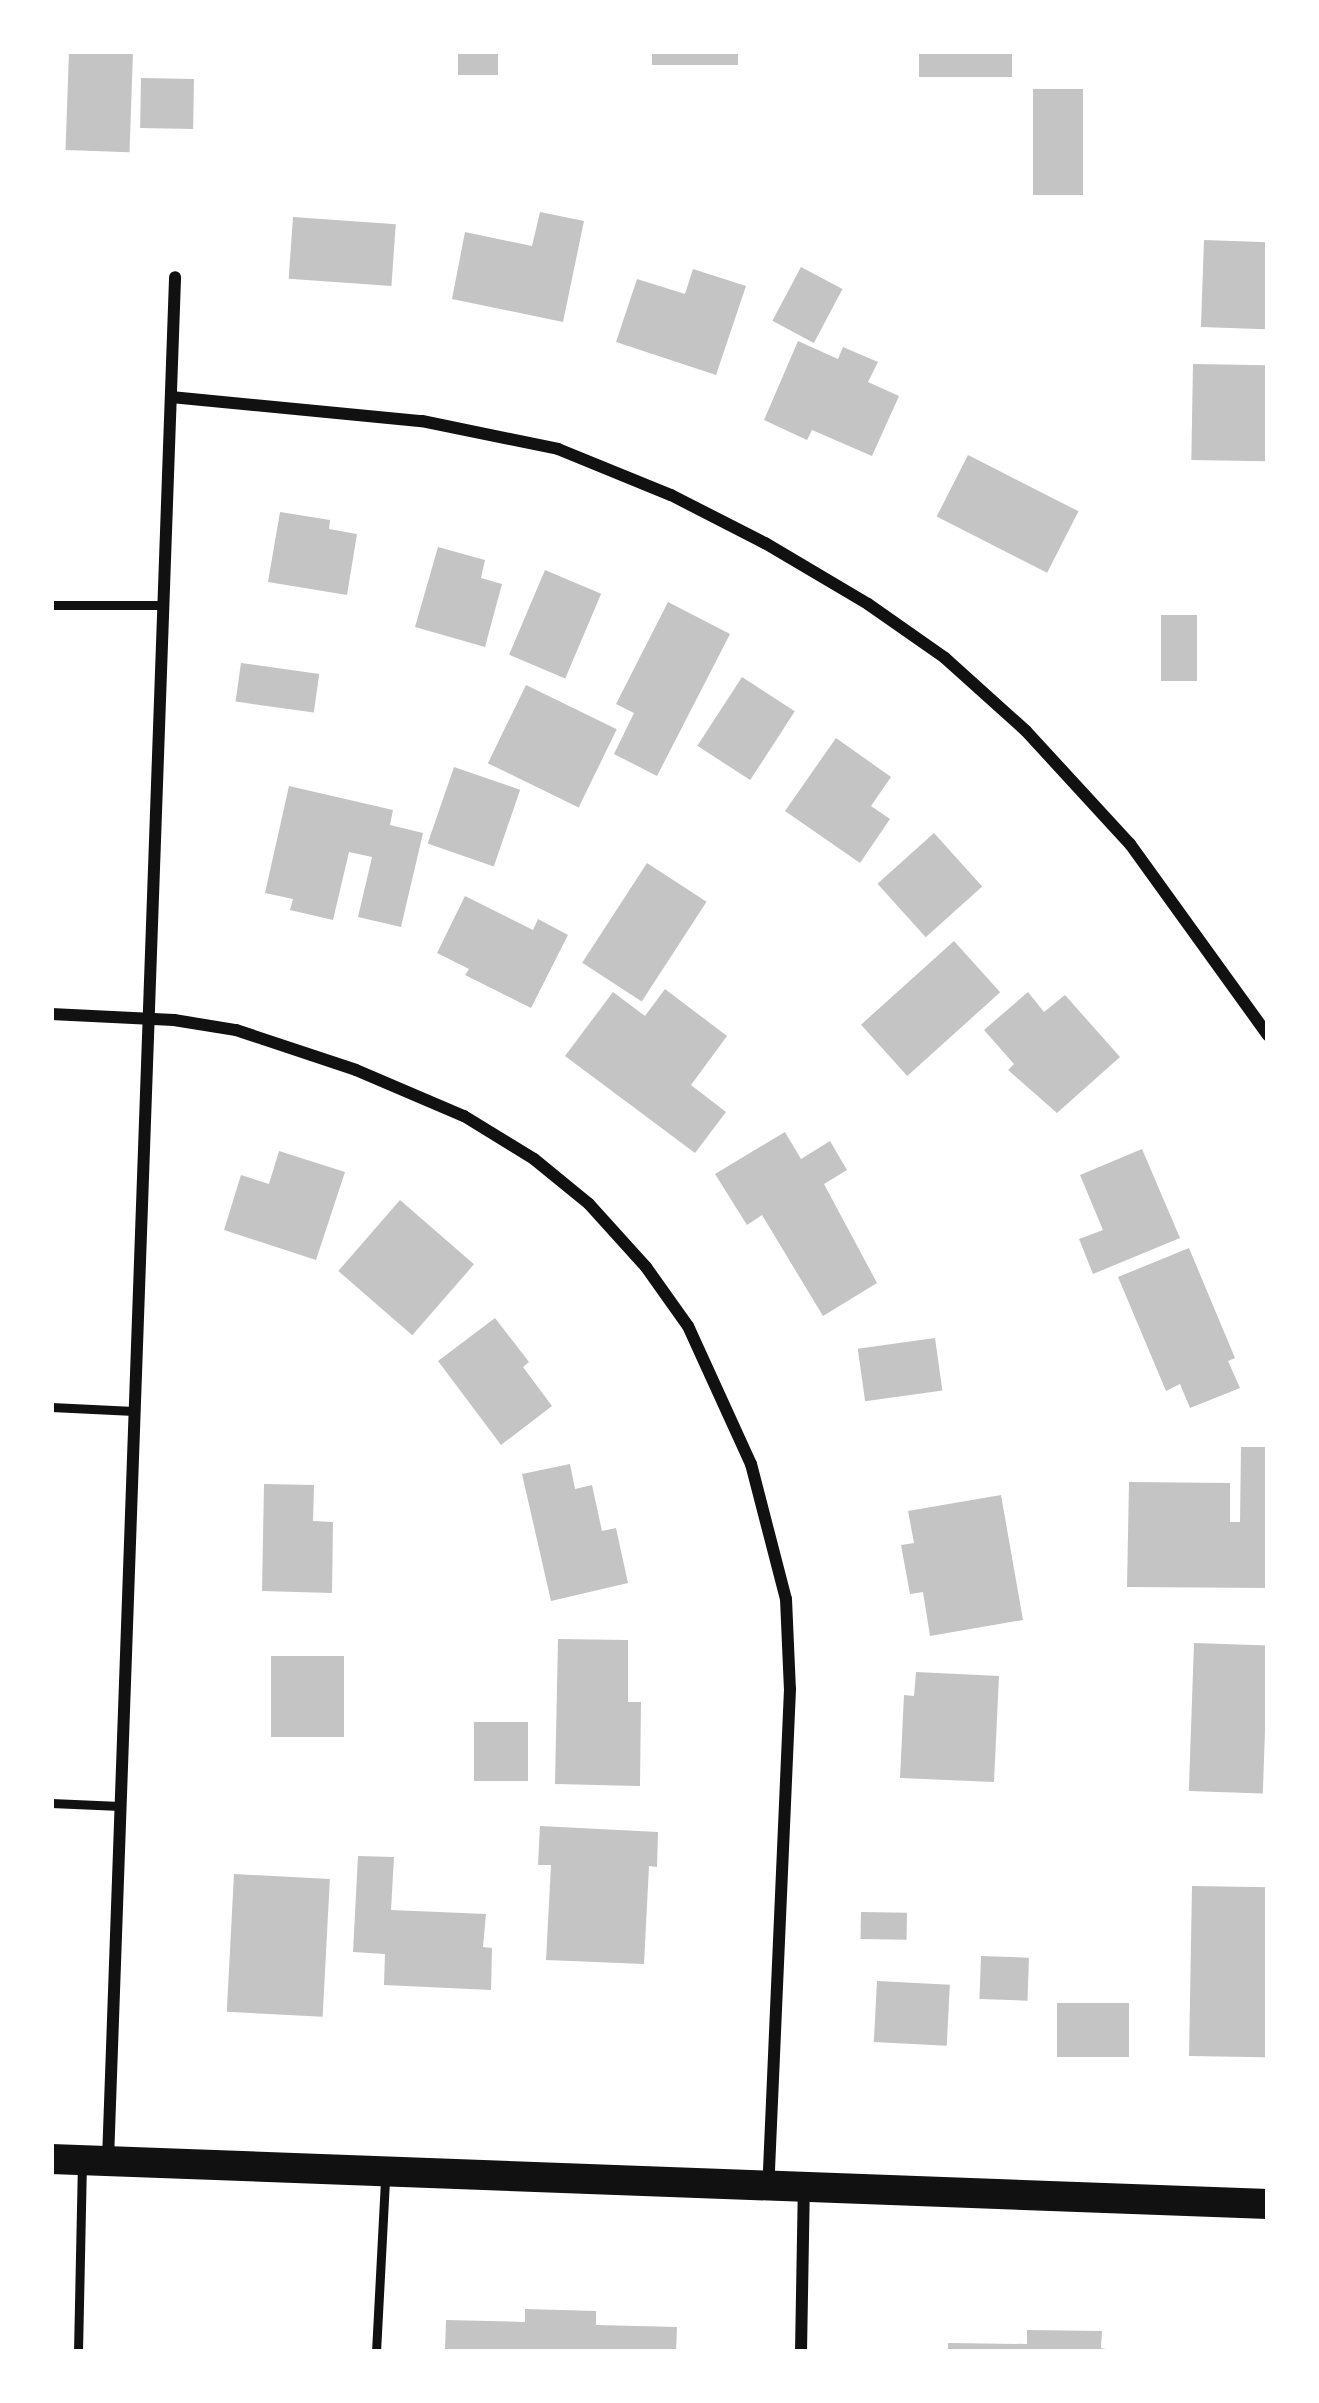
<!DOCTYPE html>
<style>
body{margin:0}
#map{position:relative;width:1319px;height:2403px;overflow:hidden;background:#fff;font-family:"Roboto Serif",serif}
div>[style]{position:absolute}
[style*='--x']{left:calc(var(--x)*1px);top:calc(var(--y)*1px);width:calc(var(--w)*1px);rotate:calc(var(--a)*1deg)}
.building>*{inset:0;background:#c4c4c4;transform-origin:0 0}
.service>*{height:9px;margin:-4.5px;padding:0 4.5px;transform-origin:4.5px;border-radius:4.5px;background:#111}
.minor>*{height:12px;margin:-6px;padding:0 6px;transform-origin:6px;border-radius:6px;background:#111}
.primary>*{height:30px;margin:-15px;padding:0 15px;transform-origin:15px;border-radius:15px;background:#111}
span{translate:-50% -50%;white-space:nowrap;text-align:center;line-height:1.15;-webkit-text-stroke:10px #fff;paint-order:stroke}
.frame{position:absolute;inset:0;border:54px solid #fff;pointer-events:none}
</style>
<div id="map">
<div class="building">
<i style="left:69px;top:51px;width:64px;height:99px;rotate:2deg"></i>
<i style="left:458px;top:51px;width:40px;height:24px"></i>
<i style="left:652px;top:51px;width:86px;height:14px"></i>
<i style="left:919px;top:51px;width:93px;height:26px"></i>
<i style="left:141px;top:78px;width:53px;height:50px;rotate:1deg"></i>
<i style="left:1033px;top:89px;width:50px;height:106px"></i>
<i style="clip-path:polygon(540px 212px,584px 221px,563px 322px,452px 299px,465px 232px,532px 246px)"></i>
<i style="left:293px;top:217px;width:103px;height:62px;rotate:4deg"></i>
<i style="left:1204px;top:240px;width:64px;height:87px;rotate:2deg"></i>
<i style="left:801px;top:267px;width:47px;height:61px;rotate:28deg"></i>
<i style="clip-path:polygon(693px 269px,746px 286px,716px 375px,616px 342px,637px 279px,685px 294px)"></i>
<i style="clip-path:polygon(798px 341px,838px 359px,843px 347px,878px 362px,868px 382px,899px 396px,872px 456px,812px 430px,807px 440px,764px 420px)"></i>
<i style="left:1193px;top:364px;width:75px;height:96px;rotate:1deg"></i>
<i style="left:968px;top:455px;width:124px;height:69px;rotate:27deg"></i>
<i style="clip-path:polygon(280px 512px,330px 520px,329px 529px,357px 534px,347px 595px,268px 582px)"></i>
<i style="clip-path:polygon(438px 547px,485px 560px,481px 578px,502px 584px,485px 647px,415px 627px)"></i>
<i style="left:545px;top:570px;width:61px;height:92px;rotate:23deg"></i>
<i style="clip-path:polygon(668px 602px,730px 634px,657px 776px,614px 754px,634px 713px,616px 704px)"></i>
<i style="left:1161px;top:615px;width:36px;height:66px"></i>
<i style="left:241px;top:663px;width:79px;height:39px;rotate:8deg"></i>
<i style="left:742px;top:677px;width:63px;height:82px;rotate:33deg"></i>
<i style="left:526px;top:685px;width:101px;height:87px;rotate:26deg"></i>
<i style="clip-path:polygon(836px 738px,891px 777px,871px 806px,890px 819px,860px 863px,785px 811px)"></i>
<i style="left:454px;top:767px;width:70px;height:81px;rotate:19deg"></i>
<i style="clip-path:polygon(289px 786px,393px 810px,390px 825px,423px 833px,401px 927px,358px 917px,372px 857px,349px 852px,333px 920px,290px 910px,293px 899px,265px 893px)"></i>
<i style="left:934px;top:833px;width:72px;height:76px;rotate:48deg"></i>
<i style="left:647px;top:863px;width:71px;height:119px;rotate:33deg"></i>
<i style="clip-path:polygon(465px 896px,533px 930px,538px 919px,568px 935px,531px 1008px,465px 975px,469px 969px,437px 953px)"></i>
<i style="left:954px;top:941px;width:69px;height:125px;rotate:48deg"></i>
<i style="clip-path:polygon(665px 989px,727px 1036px,691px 1085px,726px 1112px,695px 1153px,565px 1056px,613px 992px,645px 1016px)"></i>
<i style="clip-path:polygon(1028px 992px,1044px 1012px,1065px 995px,1120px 1057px,1057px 1113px,1008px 1070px,1014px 1064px,984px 1030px)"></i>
<i style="clip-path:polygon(785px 1132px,801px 1159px,830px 1141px,847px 1170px,824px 1184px,877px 1283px,823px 1316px,762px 1215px,747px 1225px,715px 1174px)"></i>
<i style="clip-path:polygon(1142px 1149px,1180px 1238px,1093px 1274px,1079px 1239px,1103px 1230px,1080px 1175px)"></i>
<i style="clip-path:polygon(279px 1151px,345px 1172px,316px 1260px,224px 1230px,241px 1175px,269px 1184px)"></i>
<i style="left:400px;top:1200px;width:98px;height:94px;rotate:41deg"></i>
<i style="clip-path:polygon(1189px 1248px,1235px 1358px,1228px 1361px,1240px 1388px,1190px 1408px,1180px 1384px,1166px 1391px,1118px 1277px)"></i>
<i style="clip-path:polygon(495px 1318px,529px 1362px,523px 1367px,552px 1406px,501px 1445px,438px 1361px)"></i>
<i style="left:935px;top:1338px;width:53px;height:78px;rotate:82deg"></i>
<i style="clip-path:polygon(1241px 1447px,1268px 1447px,1268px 1588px,1127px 1587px,1129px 1482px,1230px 1483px,1230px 1522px,1240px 1522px)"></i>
<i style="clip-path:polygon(570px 1464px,575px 1489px,592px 1485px,602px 1531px,616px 1528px,628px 1583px,551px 1601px,522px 1474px)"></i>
<i style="clip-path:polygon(264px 1484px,314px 1485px,313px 1521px,333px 1522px,332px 1593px,262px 1591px)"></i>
<i style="clip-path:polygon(1001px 1495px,1023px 1620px,930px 1636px,923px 1592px,910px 1594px,901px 1545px,914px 1543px,908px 1511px)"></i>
<i style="clip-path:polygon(558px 1639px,628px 1640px,628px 1702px,641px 1702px,640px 1786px,555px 1784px)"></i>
<i style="left:1194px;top:1643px;width:74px;height:148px;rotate:2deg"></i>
<i style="left:271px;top:1656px;width:73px;height:81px"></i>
<i style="clip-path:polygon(916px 1672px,999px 1676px,994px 1782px,900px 1778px,904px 1695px,914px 1696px)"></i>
<i style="left:474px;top:1722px;width:54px;height:59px"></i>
<i style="clip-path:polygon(540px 1826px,658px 1832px,657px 1867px,649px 1866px,644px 1964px,546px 1960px,551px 1865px,538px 1865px)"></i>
<i style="clip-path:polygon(358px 1856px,394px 1857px,391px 1910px,486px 1914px,483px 1947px,492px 1948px,491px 1990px,384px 1985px,385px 1954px,353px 1952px)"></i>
<i style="left:234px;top:1874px;width:96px;height:138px;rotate:3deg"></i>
<i style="left:1192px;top:1886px;width:76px;height:170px;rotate:1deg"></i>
<i style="left:861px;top:1912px;width:46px;height:27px;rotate:1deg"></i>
<i style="left:981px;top:1956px;width:48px;height:43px;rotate:2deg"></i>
<i style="left:877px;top:1981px;width:73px;height:61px;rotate:3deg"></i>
<i style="left:1129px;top:2003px;width:54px;height:72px;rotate:90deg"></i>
<i style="clip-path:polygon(525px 2309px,596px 2311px,596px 2325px,677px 2327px,676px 2352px,445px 2352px,446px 2320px,525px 2322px)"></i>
<i style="clip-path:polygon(1027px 2330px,1102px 2331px,1101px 2348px,1122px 2352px,948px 2352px,948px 2343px,1027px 2344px)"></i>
</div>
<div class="service">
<i style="--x:51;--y:605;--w:113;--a:0"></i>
<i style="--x:51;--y:1407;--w:83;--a:2.8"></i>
<i style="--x:51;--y:1803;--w:69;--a:2.5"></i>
<i style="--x:78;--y:2352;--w:187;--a:-88.8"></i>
<i style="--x:376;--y:2352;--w:174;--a:-87"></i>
</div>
<div class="minor">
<i style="--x:171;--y:397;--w:252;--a:5.5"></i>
<i style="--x:422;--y:421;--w:139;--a:11.6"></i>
<i style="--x:558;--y:449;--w:122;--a:22.2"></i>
<i style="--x:671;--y:495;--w:106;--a:27.1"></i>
<i style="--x:765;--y:543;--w:120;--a:30.6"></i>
<i style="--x:868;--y:604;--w:94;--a:35"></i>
<i style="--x:945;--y:658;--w:109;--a:42"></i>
<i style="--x:1026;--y:731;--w:154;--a:47.4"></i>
<i style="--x:1130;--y:844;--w:236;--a:54.2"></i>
<i style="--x:51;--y:1014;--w:123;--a:2.8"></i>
<i style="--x:174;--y:1020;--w:63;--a:9.2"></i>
<i style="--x:236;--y:1030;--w:126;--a:18.4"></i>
<i style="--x:356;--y:1070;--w:117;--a:23.1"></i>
<i style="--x:464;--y:1116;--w:82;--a:31.6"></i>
<i style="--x:534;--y:1159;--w:71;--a:39.3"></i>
<i style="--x:589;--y:1204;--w:85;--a:47.9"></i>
<i style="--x:646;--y:1267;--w:72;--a:54.6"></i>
<i style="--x:688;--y:1326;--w:152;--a:65.5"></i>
<i style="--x:751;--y:1464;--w:139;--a:75.5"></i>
<i style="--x:786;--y:1599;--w:90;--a:87.5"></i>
<i style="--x:790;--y:1689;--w:496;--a:92.5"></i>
<i style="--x:108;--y:2160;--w:1884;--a:-87.96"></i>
<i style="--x:801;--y:2352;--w:165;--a:-89"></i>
</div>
<div class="primary">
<i style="--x:51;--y:2159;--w:1218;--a:2.12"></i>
</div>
<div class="frame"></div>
</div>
